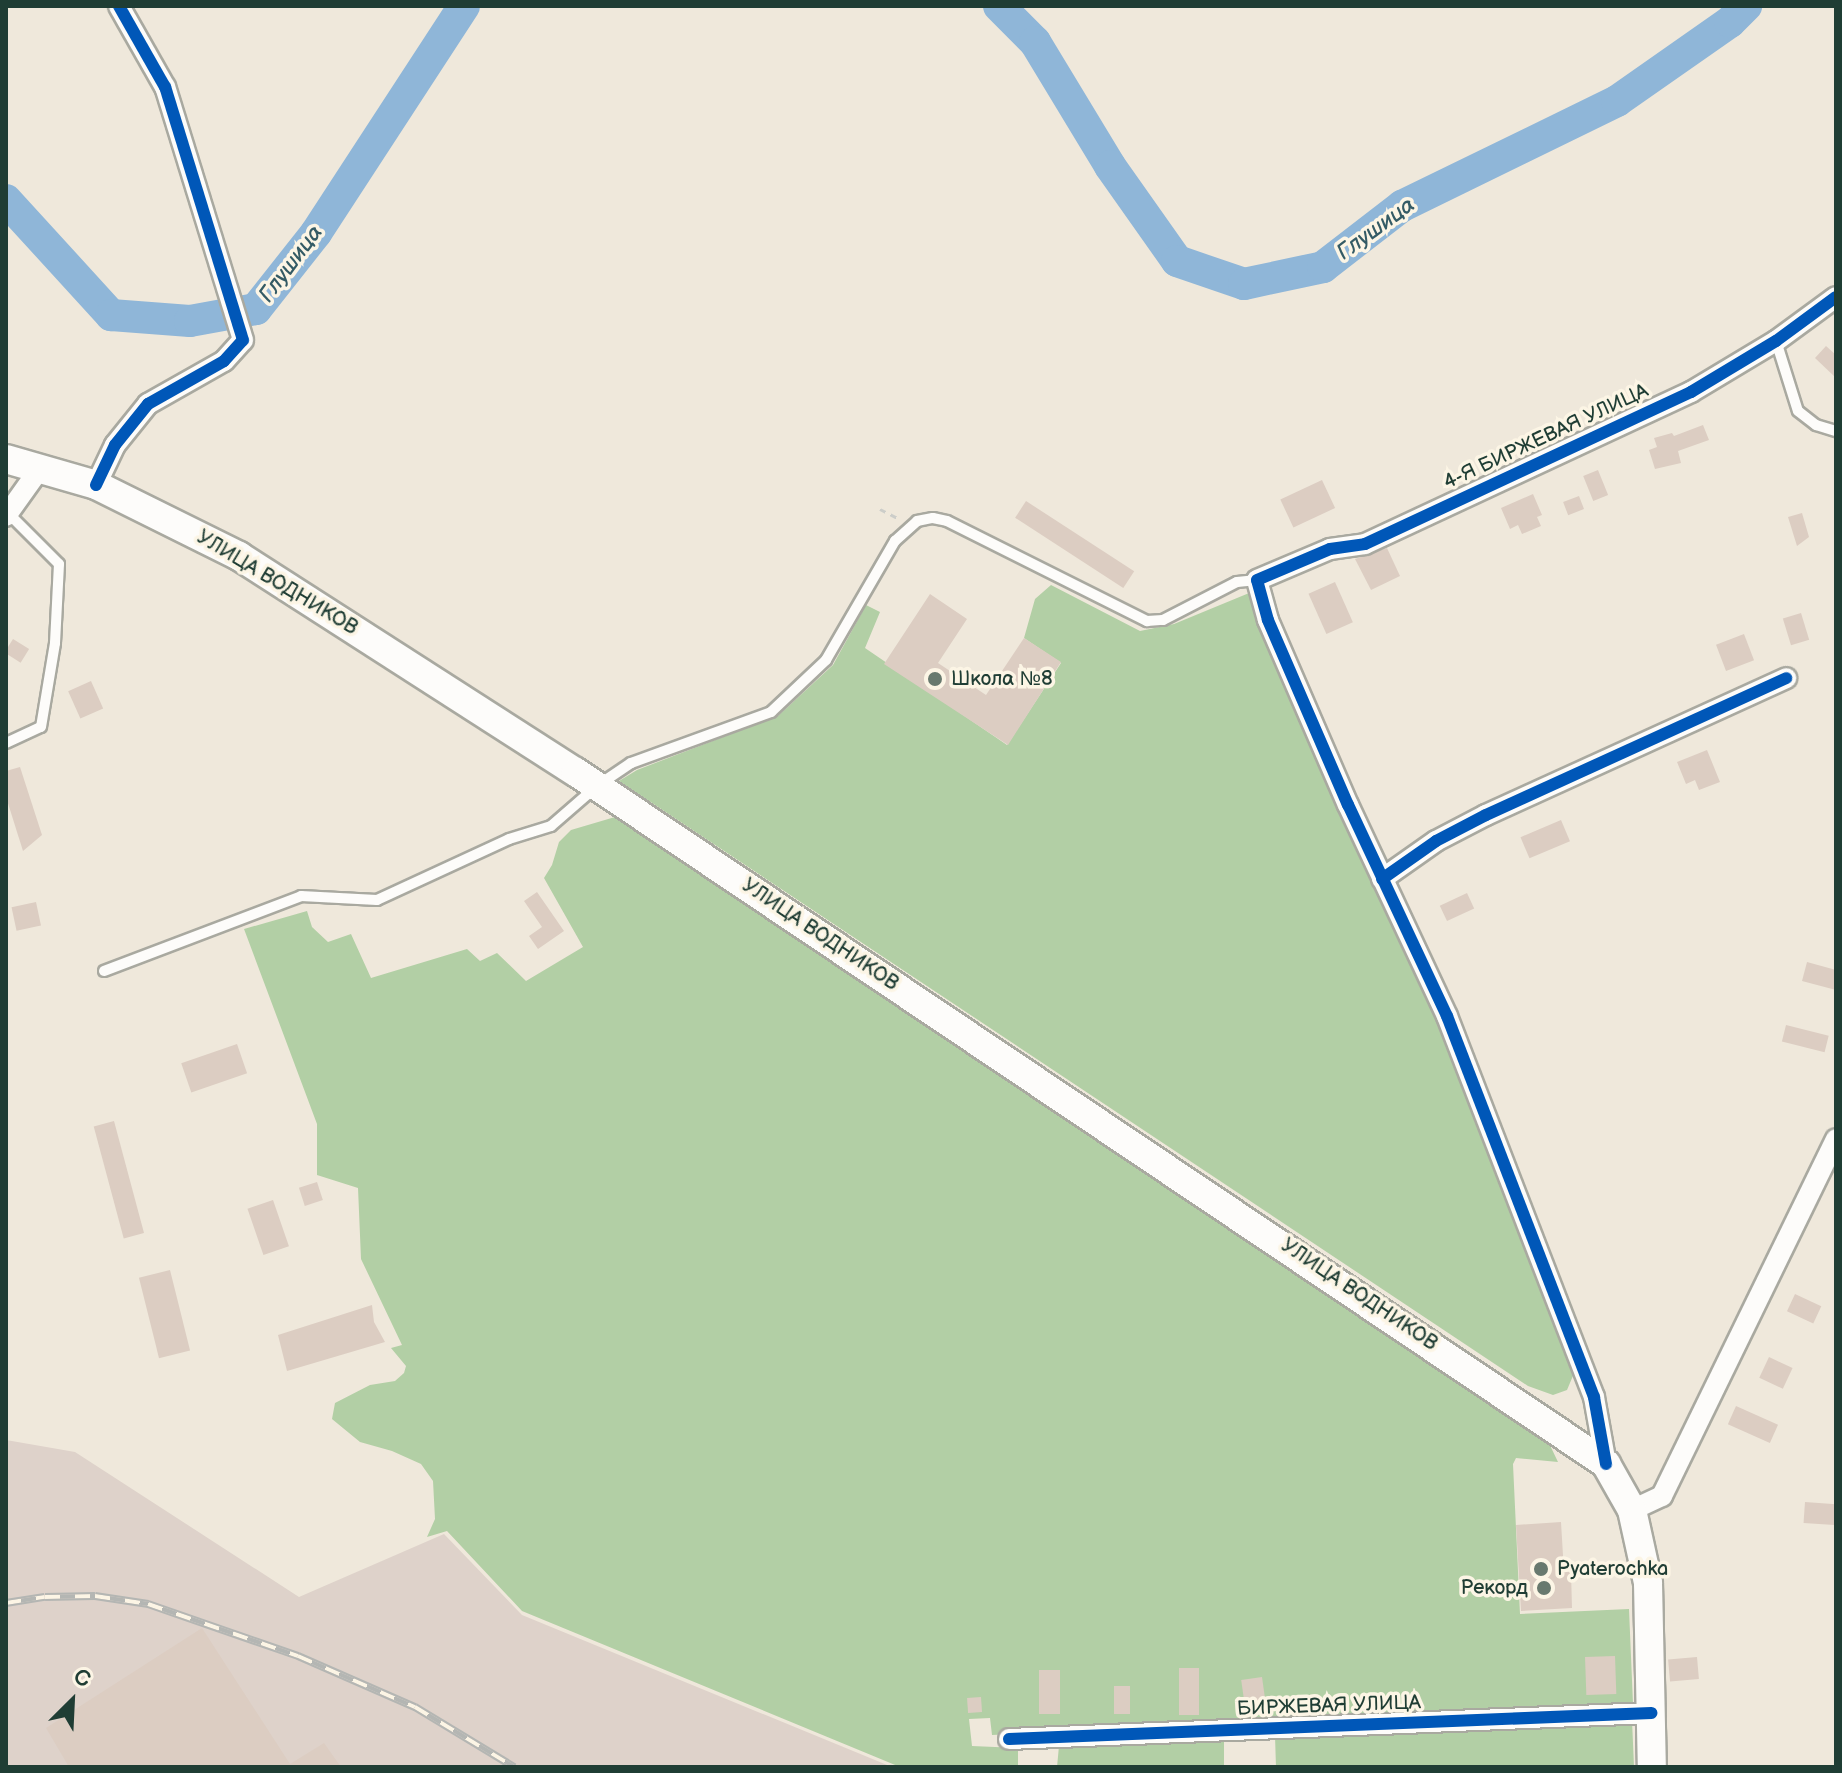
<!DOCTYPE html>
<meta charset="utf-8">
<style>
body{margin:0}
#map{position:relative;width:1842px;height:1773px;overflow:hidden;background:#efe8db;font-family:"Balsamiq Sans",sans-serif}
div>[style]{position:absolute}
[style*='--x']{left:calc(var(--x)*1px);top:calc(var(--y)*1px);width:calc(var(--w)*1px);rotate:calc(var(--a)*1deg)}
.industrial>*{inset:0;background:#ded2ca}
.forest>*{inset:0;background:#b2cfa5}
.river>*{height:32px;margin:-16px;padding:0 16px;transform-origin:16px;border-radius:16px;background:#8fb6d8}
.building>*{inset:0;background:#dccdc2;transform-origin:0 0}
.path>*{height:3px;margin-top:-1.5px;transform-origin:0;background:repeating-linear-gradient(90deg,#cccdc9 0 6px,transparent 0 12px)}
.roads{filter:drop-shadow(2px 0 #a9a9a0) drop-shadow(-2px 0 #a9a9a0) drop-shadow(0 2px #a9a9a0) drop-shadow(0 -2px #a9a9a0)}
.service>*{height:10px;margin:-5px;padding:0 5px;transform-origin:5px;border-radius:5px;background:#fdfcfa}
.minor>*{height:20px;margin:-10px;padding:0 10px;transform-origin:10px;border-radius:10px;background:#fdfcfa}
.secondary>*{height:28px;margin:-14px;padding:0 14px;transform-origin:14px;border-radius:14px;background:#fdfcfa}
.rail>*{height:8px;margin-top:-4px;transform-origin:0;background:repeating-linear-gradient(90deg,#fcf5e5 0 15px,#b4b6b3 0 30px);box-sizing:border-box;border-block:2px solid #b4b6b3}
.cycleway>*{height:12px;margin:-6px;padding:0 6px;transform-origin:6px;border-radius:6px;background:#0057b8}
.dots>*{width:22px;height:22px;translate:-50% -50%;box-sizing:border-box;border:4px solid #fcf5e5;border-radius:50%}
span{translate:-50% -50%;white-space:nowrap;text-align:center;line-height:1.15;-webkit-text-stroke:7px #fcf5e5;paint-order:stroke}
.street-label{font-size:20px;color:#1f3d34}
.poi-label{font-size:20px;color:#1f3d34}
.left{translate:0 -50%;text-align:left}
.right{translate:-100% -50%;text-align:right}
.water-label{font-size:22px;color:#345b65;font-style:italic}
.frame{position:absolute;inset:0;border:8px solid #1f3d34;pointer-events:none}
.north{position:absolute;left:32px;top:1661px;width:80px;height:80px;-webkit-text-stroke:6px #fcf5e5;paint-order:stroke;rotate:24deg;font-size:22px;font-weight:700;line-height:32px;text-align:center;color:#1f3d34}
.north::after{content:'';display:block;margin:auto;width:28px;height:36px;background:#1f3d34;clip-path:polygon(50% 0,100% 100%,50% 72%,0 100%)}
</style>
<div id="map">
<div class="industrial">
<i style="clip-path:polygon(6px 1440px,75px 1452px,299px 1597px,444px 1534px,522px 1615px,892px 1767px,6px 1767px)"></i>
</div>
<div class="forest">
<i style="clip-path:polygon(1051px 585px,1140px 631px,1174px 624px,1254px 591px,1440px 1022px,1575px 1371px,1567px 1390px,1553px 1395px,1528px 1386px,619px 781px,637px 770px,778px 716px,833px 665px,866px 605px,880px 612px,865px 648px,1007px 745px,1061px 663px,1024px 638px,1035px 599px)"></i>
<i style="clip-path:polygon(615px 817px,1547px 1439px,1558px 1462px,1516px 1458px,1513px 1464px,1520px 1614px,1629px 1609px,1633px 1704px,992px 1735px,990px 1718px,969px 1719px,972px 1746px,1018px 1748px,1018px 1767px,900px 1767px,522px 1611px,447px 1531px,427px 1537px,435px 1519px,433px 1481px,421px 1464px,392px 1451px,360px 1442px,332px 1419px,335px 1403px,370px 1385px,395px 1381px,404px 1373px,406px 1366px,391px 1348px,402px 1345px,361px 1259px,358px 1188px,317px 1175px,317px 1124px,244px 929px,307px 911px,312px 927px,328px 942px,351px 934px,371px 978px,467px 949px,480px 961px,497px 953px,526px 981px,583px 947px,544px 878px,552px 865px,559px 842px,571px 830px)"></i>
<i style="clip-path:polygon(1632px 1720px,1634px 1767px,1276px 1767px,1275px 1736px)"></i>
<i style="clip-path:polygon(1224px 1738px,1224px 1767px,1057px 1767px,1059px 1746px)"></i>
</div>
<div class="river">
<i style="--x:999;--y:6;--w:51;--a:45"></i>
<i style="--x:1035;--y:42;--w:145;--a:58.8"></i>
<i style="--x:1110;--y:166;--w:116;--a:54.8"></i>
<i style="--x:1177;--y:261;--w:71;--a:18.9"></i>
<i style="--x:1244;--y:284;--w:81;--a:-12.1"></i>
<i style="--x:1323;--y:267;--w:100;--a:-37.7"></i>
<i style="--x:1402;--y:206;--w:239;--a:-26"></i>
<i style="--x:1617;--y:101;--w:138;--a:-35"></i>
<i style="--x:1730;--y:22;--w:23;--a:-45"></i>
<i style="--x:6;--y:200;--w:156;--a:47.6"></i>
<i style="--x:111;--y:315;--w:79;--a:4.3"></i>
<i style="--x:190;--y:321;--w:67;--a:-10.3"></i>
<i style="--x:256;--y:309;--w:97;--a:-51.7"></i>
<i style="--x:316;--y:233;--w:271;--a:-56.9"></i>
</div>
<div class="building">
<i style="clip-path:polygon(1826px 346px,1836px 355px,1836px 378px,1815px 358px)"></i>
<i style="clip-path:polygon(1703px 425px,1709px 440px,1678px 451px,1681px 463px,1655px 469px,1649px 450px,1657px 447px,1654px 438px,1672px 433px,1674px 436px)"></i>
<i style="left:1598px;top:470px;width:27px;height:16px;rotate:68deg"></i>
<i style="left:1322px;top:480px;width:31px;height:46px;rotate:65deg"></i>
<i style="clip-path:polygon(1533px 494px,1542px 515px,1537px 517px,1541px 526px,1522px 534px,1518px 525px,1510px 529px,1501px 508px)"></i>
<i style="left:1579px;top:496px;width:14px;height:17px;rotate:69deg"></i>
<i style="left:1026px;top:501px;width:129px;height:20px;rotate:33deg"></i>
<i style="clip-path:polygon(1802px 513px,1809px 537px,1797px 546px,1788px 517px)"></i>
<i style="clip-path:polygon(1387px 548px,1400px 576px,1371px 590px,1355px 559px)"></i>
<i style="left:1335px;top:582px;width:44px;height:29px;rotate:66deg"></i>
<i style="clip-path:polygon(930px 594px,967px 619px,938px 663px,986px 695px,1024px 638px,1061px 662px,1008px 745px,884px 664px)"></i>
<i style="left:1801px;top:613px;width:28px;height:19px;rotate:73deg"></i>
<i style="left:1744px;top:634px;width:28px;height:30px;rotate:69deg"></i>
<i style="left:13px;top:639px;width:19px;height:16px;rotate:32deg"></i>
<i style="left:91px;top:681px;width:30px;height:25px;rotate:66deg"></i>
<i style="clip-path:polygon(1707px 750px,1720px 782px,1699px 790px,1695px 780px,1686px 784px,1677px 762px)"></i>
<i style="clip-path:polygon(20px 767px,42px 835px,23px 851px,6px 797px,6px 771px)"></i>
<i style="left:1561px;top:820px;width:23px;height:44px;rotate:67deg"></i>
<i style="clip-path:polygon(537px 892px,564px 931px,538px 949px,529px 936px,542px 927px,524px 901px)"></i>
<i style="left:1467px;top:893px;width:17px;height:30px;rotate:65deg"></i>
<i style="left:36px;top:902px;width:24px;height:25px;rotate:78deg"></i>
<i style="clip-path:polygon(1807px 962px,1836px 970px,1836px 990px,1802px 981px)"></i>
<i style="left:1786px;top:1025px;width:44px;height:17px;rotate:14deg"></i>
<i style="left:237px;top:1044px;width:31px;height:59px;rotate:71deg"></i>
<i style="left:114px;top:1121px;width:116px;height:21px;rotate:75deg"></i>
<i style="left:317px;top:1182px;width:19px;height:19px;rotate:72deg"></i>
<i style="left:273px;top:1200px;width:49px;height:27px;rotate:71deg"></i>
<i style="left:170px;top:1270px;width:83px;height:32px;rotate:76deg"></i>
<i style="left:1795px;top:1294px;width:29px;height:19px;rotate:25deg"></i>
<i style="clip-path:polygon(372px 1305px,374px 1322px,385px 1342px,287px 1371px,278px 1335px)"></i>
<i style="left:1769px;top:1357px;width:26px;height:23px;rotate:25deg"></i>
<i style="left:1736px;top:1406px;width:46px;height:20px;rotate:24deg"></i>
<i style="left:1805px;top:1502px;width:31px;height:21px;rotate:4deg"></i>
<i style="clip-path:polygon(1561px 1522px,1564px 1572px,1571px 1572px,1572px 1608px,1521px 1611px,1516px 1525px)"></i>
<i style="clip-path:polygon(202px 1628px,290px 1764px,324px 1743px,341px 1767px,69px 1767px,46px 1728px)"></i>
<i style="left:1615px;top:1656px;width:38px;height:30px;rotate:88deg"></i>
<i style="left:1697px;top:1657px;width:22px;height:29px;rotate:85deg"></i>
<i style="left:1179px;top:1668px;width:20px;height:47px"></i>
<i style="left:1039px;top:1670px;width:21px;height:44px"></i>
<i style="left:1262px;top:1677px;width:29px;height:21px;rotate:82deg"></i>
<i style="left:1114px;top:1686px;width:16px;height:28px"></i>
<i style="left:981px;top:1697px;width:15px;height:14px;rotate:86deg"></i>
</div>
<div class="path">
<i style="--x:880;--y:509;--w:20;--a:27"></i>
</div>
<div class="roads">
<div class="service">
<i style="--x:1776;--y:341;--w:73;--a:72.6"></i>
<i style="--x:1798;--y:411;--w:23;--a:38"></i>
<i style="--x:1816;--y:425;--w:21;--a:17"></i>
<i style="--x:6;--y:743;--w:38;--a:-25"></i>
<i style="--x:41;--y:727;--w:85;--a:-80.5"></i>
<i style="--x:55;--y:643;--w:79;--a:-87.1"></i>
<i style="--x:59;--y:564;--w:71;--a:-135"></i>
<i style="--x:104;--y:971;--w:211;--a:-20.8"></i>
<i style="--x:301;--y:896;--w:76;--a:3"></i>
<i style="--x:377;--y:900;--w:145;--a:-24.8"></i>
<i style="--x:509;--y:839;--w:44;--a:-17.2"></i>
<i style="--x:551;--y:826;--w:61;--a:-41"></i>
<i style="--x:597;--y:786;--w:41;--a:-34.1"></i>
<i style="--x:631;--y:763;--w:149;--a:-20"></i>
<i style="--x:771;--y:712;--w:76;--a:-43.4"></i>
<i style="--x:826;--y:660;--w:138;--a:-59.9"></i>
<i style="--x:895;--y:541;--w:30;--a:-42"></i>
<i style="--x:917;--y:521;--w:16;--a:-11"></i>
<i style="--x:933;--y:518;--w:14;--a:12"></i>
<i style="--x:947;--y:521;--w:224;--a:26.6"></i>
<i style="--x:1147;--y:621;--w:16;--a:-4"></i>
<i style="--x:1163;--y:620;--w:83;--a:-27.2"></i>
<i style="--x:1237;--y:582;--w:20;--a:-6"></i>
</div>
<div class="minor">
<i style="--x:96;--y:485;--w:44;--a:-64.6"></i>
<i style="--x:115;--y:445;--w:53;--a:-51.2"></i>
<i style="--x:148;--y:404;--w:87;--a:-29.5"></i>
<i style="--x:224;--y:361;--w:28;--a:-48"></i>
<i style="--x:243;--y:340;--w:265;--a:-107.1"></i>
<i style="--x:165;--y:87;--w:93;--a:-119.6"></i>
<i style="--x:6;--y:516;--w:60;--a:-54.5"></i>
<i style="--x:1382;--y:879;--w:66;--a:-35.1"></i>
<i style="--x:1436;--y:841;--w:56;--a:-27.5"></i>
<i style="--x:1486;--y:815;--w:330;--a:-24.5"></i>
<i style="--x:1606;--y:1464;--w:68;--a:-100.2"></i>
<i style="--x:1594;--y:1397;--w:408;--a:-111.1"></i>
<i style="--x:1447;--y:1016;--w:233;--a:-115.1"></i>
<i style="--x:1348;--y:805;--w:202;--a:-113.4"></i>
<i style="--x:1268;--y:620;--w:41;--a:-105.4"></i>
<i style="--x:1257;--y:580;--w:79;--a:-23"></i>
<i style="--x:1330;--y:549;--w:35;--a:-8"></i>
<i style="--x:1365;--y:544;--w:360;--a:-25"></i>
<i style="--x:1691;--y:392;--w:99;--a:-31"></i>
<i style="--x:1776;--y:341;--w:74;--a:-36.3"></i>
<i style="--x:1632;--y:1510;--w:33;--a:-25"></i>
<i style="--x:1662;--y:1496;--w:397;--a:-64"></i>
<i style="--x:1009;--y:1739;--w:643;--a:-2.32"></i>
</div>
<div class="secondary">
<i style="--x:6;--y:459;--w:94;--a:16.1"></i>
<i style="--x:96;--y:485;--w:160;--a:26.4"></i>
<i style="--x:239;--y:556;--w:400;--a:32.7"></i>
<i style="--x:576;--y:772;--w:1241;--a:33.89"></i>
<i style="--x:1606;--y:1464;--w:53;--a:60.5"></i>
<i style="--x:1632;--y:1510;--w:75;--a:77.6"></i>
<i style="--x:1648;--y:1583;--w:184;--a:88.8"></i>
</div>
</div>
<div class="rail">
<i style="--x:6;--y:1603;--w:39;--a:-9"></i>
<i style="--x:45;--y:1597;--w:50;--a:-1.1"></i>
<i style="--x:95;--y:1596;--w:54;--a:8.6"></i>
<i style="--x:148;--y:1604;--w:159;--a:19.1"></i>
<i style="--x:298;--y:1656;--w:128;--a:23.6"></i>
<i style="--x:415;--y:1707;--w:116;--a:31.2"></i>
</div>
<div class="cycleway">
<i style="--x:96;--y:485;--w:44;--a:-64.6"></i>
<i style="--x:115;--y:445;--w:53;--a:-51.2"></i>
<i style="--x:148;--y:404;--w:87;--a:-29.5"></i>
<i style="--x:224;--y:361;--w:28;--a:-48"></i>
<i style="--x:243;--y:340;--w:265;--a:-107.1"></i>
<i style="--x:165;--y:87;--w:93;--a:-119.6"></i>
<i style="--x:1382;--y:879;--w:66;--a:-35.1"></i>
<i style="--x:1436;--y:841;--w:56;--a:-27.5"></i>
<i style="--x:1486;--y:815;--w:330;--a:-24.5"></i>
<i style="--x:1606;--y:1464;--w:68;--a:-100.2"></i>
<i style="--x:1594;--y:1397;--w:408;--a:-111.1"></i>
<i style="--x:1447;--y:1016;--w:233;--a:-115.1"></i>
<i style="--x:1348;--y:805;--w:202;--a:-113.4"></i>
<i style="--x:1268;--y:620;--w:41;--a:-105.4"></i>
<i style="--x:1257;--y:580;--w:79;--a:-23"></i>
<i style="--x:1330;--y:549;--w:35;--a:-8"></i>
<i style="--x:1365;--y:544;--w:360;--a:-25"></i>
<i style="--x:1691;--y:392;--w:99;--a:-31"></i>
<i style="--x:1776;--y:341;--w:74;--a:-36.3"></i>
<i style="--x:1009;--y:1739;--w:643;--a:-2.32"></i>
</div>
<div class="dots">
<i style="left:935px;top:679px;background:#68796e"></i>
<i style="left:1541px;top:1569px;background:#68796e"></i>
<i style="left:1544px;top:1588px;background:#68796e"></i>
</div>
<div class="street-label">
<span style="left:1546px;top:437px;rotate:-25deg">4-Я БИРЖЕВАЯ УЛИЦА</span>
<span style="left:277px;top:583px;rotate:31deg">УЛИЦА ВОДНИКОВ</span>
<span style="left:820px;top:935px;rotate:34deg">УЛИЦА ВОДНИКОВ</span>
<span style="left:1359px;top:1295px;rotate:34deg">УЛИЦА ВОДНИКОВ</span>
<span style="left:1329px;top:1706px;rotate:-2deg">БИРЖЕВАЯ УЛИЦА</span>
</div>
<div class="poi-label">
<span class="left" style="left:951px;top:679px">Школа №8</span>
<span class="left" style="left:1557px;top:1569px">Pyaterochka</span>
<span class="right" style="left:1528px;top:1588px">Рекорд</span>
</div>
<div class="water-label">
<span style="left:1376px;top:229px;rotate:-36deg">Глушица</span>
<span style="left:291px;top:264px;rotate:-53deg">Глушица</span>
</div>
<div class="frame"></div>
<div class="north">С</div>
</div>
